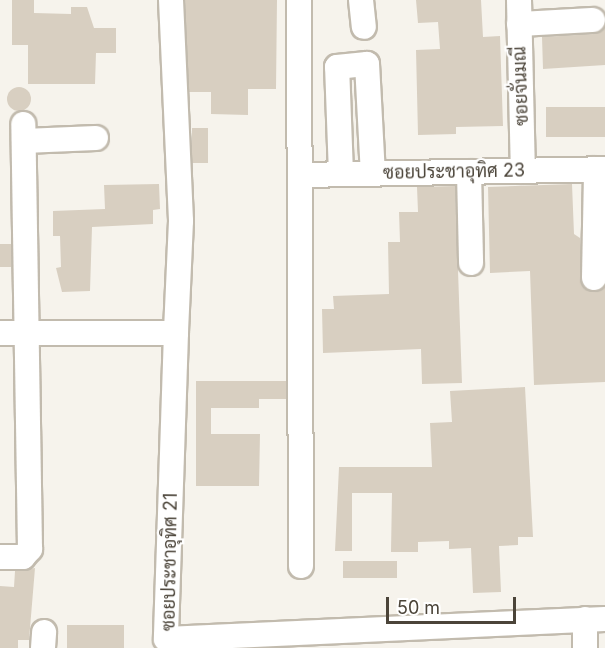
<!DOCTYPE html>
<meta charset="utf-8">
<style>
body{margin:0}
#map{position:relative;width:605px;height:648px;overflow:hidden;background:#f6f3ec;font-family:Inter,Sarabun,sans-serif}
div>[style]{position:absolute}
[style*='--x']{left:calc(var(--x)*1px);top:calc(var(--y)*1px);width:calc(var(--w)*1px);rotate:calc(var(--a)*1deg)}
.building>*{inset:0;background:#d8cfc1;transform-origin:0 0}
.round{border-radius:50%}
.roads{filter:drop-shadow(2px 0 #c2bbae) drop-shadow(-2px 0 #c2bbae) drop-shadow(0 2px #c2bbae) drop-shadow(0 -2px #c2bbae)}
.minor>*{height:24px;margin:-12px;padding:0 12px;transform-origin:12px;border-radius:12px;background:#fff}
span{translate:-50% -50%;white-space:nowrap;text-align:center;line-height:1.15;-webkit-text-stroke:4.5px #fff;paint-order:stroke}
.street-label{font-size:18px;color:#4b4439}
.scale{position:absolute;left:386px;top:597px;width:130px;height:27px;box-sizing:border-box;border:3px solid #4b4439;border-top:0;padding-left:8px;font-size:18px;line-height:21px;white-space:nowrap;color:#4b4439;-webkit-text-stroke:4px #fff;paint-order:stroke}
</style>
<div id="map">
<div class="building">
<i style="clip-path:polygon(12px 0,34px 0,34px 13px,71px 14px,71px 7px,87px 7px,94px 28px,116px 28px,116px 53px,96px 53px,95px 84px,28px 84px,28px 45px,12px 45px)"></i>
<i style="clip-path:polygon(185px 0,277px 0,276px 89px,248px 89px,248px 115px,211px 114px,211px 92px,189px 92px)"></i>
<i style="clip-path:polygon(416px 0,481px 0,483px 37px,500px 36px,503px 126px,456px 127px,456px 134px,418px 135px,416px 50px,440px 49px,438px 22px,418px 23px)"></i>
<i style="clip-path:polygon(605px 27px,605px 65px,543px 69px,542px 37px,594px 34px)"></i>
<i class="round" style="left:7px;top:87px;width:24px;height:24px"></i>
<i style="left:605px;top:107px;width:30px;height:59px;rotate:90deg"></i>
<i style="left:192px;top:128px;width:16px;height:35px"></i>
<i style="clip-path:polygon(159px 184px,160px 209px,153px 210px,153px 224px,92px 227px,90px 291px,62px 292px,56px 268px,61px 267px,60px 236px,53px 236px,53px 211px,105px 209px,104px 185px)"></i>
<i style="clip-path:polygon(572px 184px,574px 234px,580px 238px,581px 284px,593px 292px,605px 287px,605px 382px,534px 385px,530px 271px,490px 273px,488px 187px)"></i>
<i style="clip-path:polygon(455px 186px,462px 383px,422px 384px,421px 349px,323px 353px,322px 309px,334px 309px,333px 296px,389px 294px,388px 242px,400px 242px,399px 212px,418px 212px,417px 187px)"></i>
<i style="left:11px;top:244px;width:23px;height:11px;rotate:90deg"></i>
<i style="clip-path:polygon(196px 381px,286px 381px,286px 399px,259px 399px,259px 408px,211px 408px,211px 434px,260px 434px,259px 486px,196px 486px)"></i>
<i style="clip-path:polygon(525px 387px,533px 537px,518px 537px,518px 545px,499px 546px,501px 592px,473px 593px,471px 548px,449px 549px,449px 541px,418px 542px,418px 552px,391px 552px,392px 493px,352px 493px,352px 551px,335px 551px,339px 467px,432px 467px,430px 423px,452px 422px,450px 391px)"></i>
<i style="left:343px;top:561px;width:54px;height:17px"></i>
<i style="clip-path:polygon(35px 568px,29px 640px,18px 640px,18px 648px,0 648px,0 586px,14px 587px,15px 571px)"></i>
<i style="left:67px;top:625px;width:57px;height:23px"></i>
</div>
<div class="roads">
<div class="minor">
<i style="--x:171;--y:0;--w:221;--a:87.4"></i>
<i style="--x:181;--y:221;--w:112;--a:92.6"></i>
<i style="--x:299;--y:0;--w:566;--a:89.8"></i>
<i style="--x:361;--y:0;--w:27;--a:84"></i>
<i style="--x:519;--y:0;--w:171;--a:88.7"></i>
<i style="--x:519;--y:24;--w:74;--a:-3.1"></i>
<i style="--x:24;--y:141;--w:72;--a:-2.4"></i>
<i style="--x:469;--y:172;--w:91;--a:88.7"></i>
<i style="--x:341;--y:174;--w:107;--a:-92.1"></i>
<i style="--x:337;--y:67;--w:30;--a:-6"></i>
<i style="--x:367;--y:64;--w:110;--a:86.9"></i>
<i style="--x:302;--y:175;--w:303;--a:-1.1"></i>
<i style="--x:594;--y:278;--w:109;--a:-88.9"></i>
<i style="--x:0;--y:333;--w:176;--a:0"></i>
<i style="--x:176;--y:333;--w:306;--a:91.9"></i>
<i style="--x:166;--y:639;--w:439;--a:-2.6"></i>
<i style="--x:0;--y:557;--w:23;--a:0"></i>
<i style="--x:23;--y:557;--w:11;--a:-49"></i>
<i style="--x:30;--y:549;--w:425;--a:-90.9"></i>
<i style="--x:43;--y:648;--w:16;--a:-86"></i>
<i style="--x:585;--y:648;--w:29;--a:-90"></i>
</div>
</div>
<div class="street-label">
<span style="left:521px;top:86px;rotate:-92deg">ซอยจั่นมณี</span>
<span style="left:454px;top:172px;rotate:-1deg">ซอยประชาอุทิศ 23</span>
<span style="left:170px;top:562px;rotate:-89deg">ซอยประชาอุทิศ 21</span>
</div>
<div class="scale">50 m</div>
</div>
